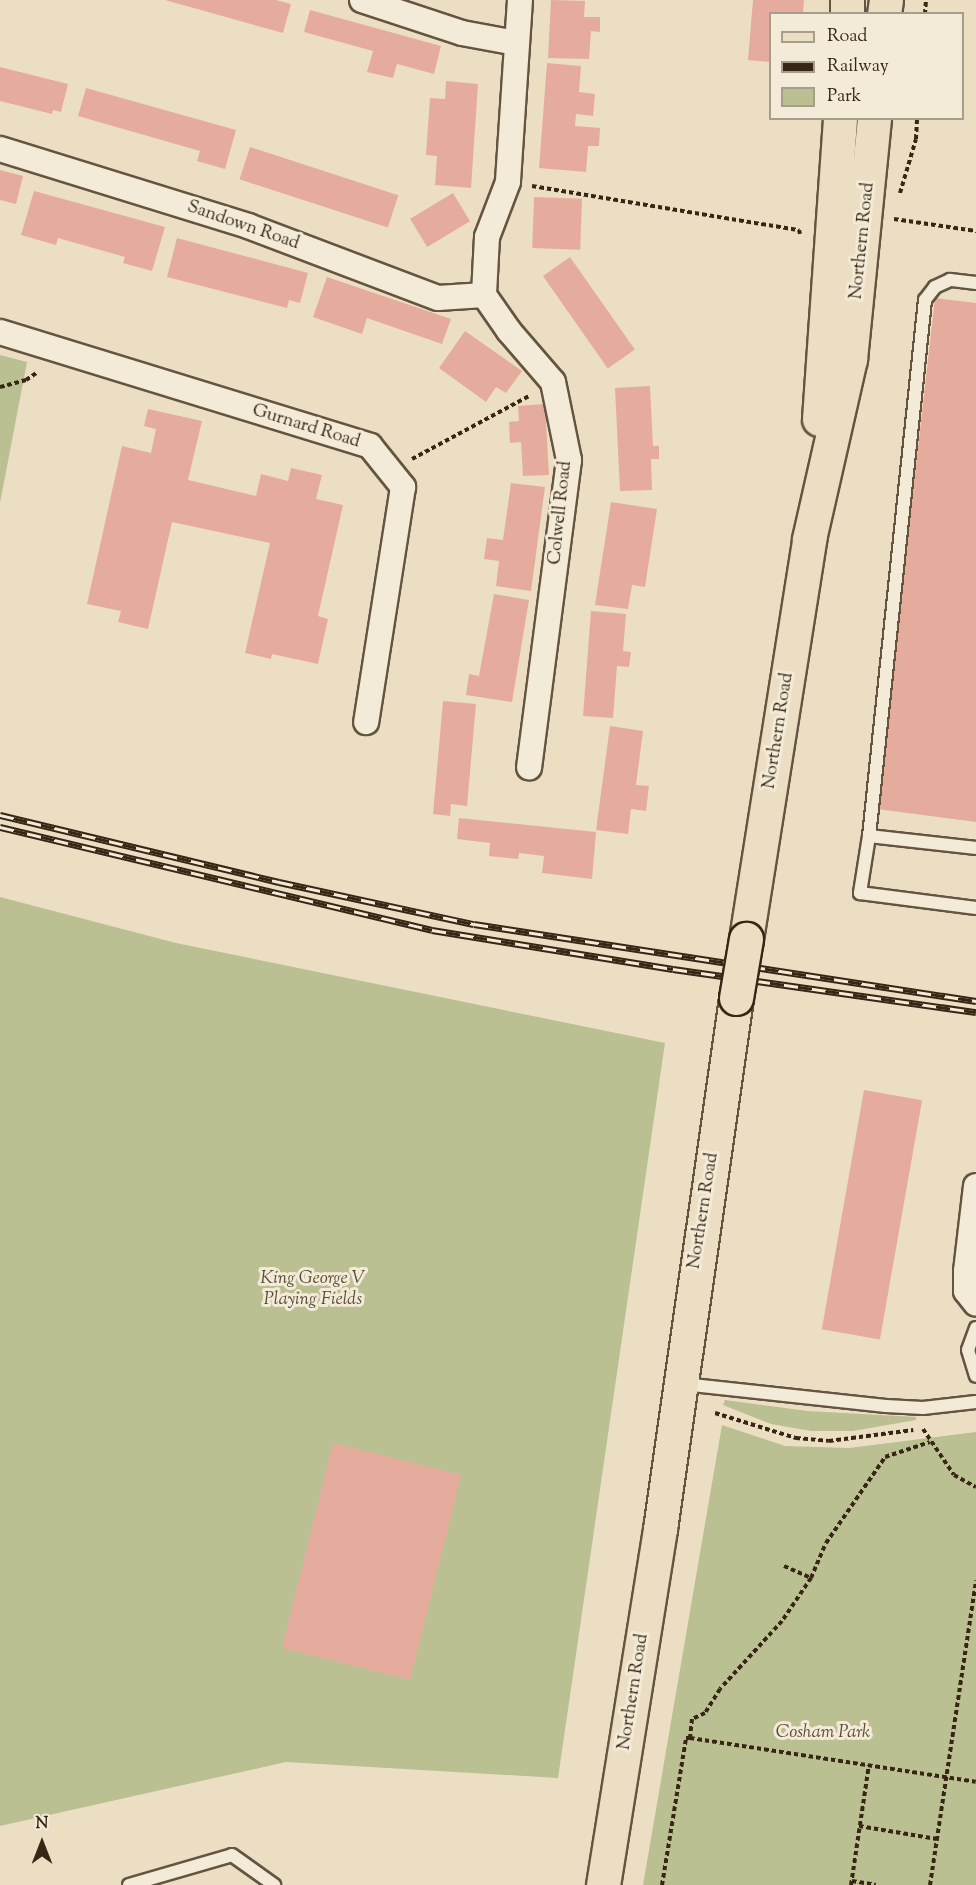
<!DOCTYPE html>
<style>
body{margin:0}
#map{position:relative;width:976px;height:1885px;overflow:hidden;background:#ecdec3;font-family:"Sorts Mill Goudy",serif}
div>[style]{position:absolute}
[style*='--x']{left:calc(var(--x)*1px);top:calc(var(--y)*1px);width:calc(var(--w)*1px);rotate:calc(var(--a)*1deg)}
.green>*{inset:0;background:#bac092}
.building>*{inset:0;background:#e5ac9e;transform-origin:0 0}
.path>*{height:4px;margin-top:-2px;transform-origin:0;background:repeating-linear-gradient(90deg,#372614 0 4.5px,transparent 0 7.5px)}
.roads{filter:drop-shadow(2px 0 #645440) drop-shadow(-2px 0 #645440) drop-shadow(0 2px #645440) drop-shadow(0 -2px #645440)}
.lane>*{height:12px;margin:-6px;padding:0 6px;transform-origin:6px;border-radius:6px;background:#f3ead8}
.street>*{height:24px;margin:-12px;padding:0 12px;transform-origin:12px;border-radius:12px;background:#f3ead8}
.primary>*{height:33px;margin:-16.5px;padding:0 16.5px;transform-origin:16.5px;border-radius:16.5px;background:#ecdec3}
.rail>*{height:7px;margin-top:-3.5px;transform-origin:0;background:repeating-linear-gradient(90deg,#f3ead8 0 14px,#372614 0 28px);box-sizing:border-box;border-block:2px solid #372614}
.bridges{filter:drop-shadow(2px 0 #372614) drop-shadow(-2px 0 #372614) drop-shadow(0 2px #372614) drop-shadow(0 -2px #372614)}
.primary-bridge>*{height:33px;margin:-16.5px;padding:0 16.5px;transform-origin:16.5px;border-radius:16.5px;background:#ecdec3}
span{translate:-50% -50%;white-space:nowrap;text-align:center;line-height:1.15;-webkit-text-stroke:6px #f3ead8;paint-order:stroke}
.street-label{font-size:18px;color:#372614}
.park-label{font-size:18px;color:#584c34;font-style:italic}
.legend{position:absolute;left:769px;top:12px;width:195px;height:108px;box-sizing:border-box;background:#f3ead8;border:2px solid #a89c8a;margin:0;padding:8px 10px;list-style:none;font-size:18px;color:#372614}
.legend li{display:flex;align-items:center;gap:12px;height:30px}
.legend b{width:30px;border:2px solid #a89c8a}
.north{position:absolute;left:12px;top:1813px;width:60px;height:60px;-webkit-text-stroke:4px #f3ead8;paint-order:stroke;rotate:0deg;font-size:16px;font-weight:700;line-height:24px;text-align:center;color:#372614}
.north::after{content:'';display:block;margin:auto;width:21px;height:27px;background:#372614;clip-path:polygon(50% 0,100% 100%,50% 72%,0 100%)}
</style>
<div id="map">
<div class="green">
<i style="clip-path:polygon(0 355px,27px 362px,0 503px)"></i>
<i style="clip-path:polygon(0 897px,176px 943px,665px 1043px,558px 1778px,286px 1762px,0 1826px)"></i>
<i style="clip-path:polygon(725px 1400px,808px 1411px,916px 1417px,916px 1420px,853px 1431px,811px 1431px,771px 1424px,723px 1405px)"></i>
<i style="clip-path:polygon(722px 1425px,785px 1446px,849px 1448px,976px 1432px,976px 1885px,643px 1885px)"></i>
</div>
<div class="building">
<i style="clip-path:polygon(165px 0,276px 0,291px 4px,283px 33px)"></i>
<i style="clip-path:polygon(551px 0,585px 1px,584px 17px,600px 17px,600px 32px,591px 31px,589px 59px,548px 58px)"></i>
<i style="clip-path:polygon(753px 0,804px 0,803px 14px,770px 14px,770px 62px,748px 60px)"></i>
<i style="clip-path:polygon(310px 10px,441px 46px,434px 74px,397px 64px,393px 78px,367px 72px,373px 51px,304px 32px)"></i>
<i style="clip-path:polygon(547px 63px,581px 66px,579px 92px,595px 94px,593px 116px,576px 114px,575px 126px,600px 128px,599px 146px,588px 146px,586px 172px,539px 168px)"></i>
<i style="clip-path:polygon(0 67px,68px 84px,61px 112px,53px 110px,52px 114px,0 101px)"></i>
<i style="clip-path:polygon(446px 81px,478px 84px,471px 188px,435px 185px,437px 156px,426px 155px,430px 98px,445px 99px)"></i>
<i style="clip-path:polygon(86px 88px,236px 130px,225px 169px,197px 161px,200px 151px,78px 116px)"></i>
<i style="left:250px;top:147px;width:156px;height:34px;rotate:18deg"></i>
<i style="clip-path:polygon(0 170px,23px 176px,16px 204px,0 200px)"></i>
<i style="clip-path:polygon(34px 191px,165px 227px,152px 271px,123px 263px,125px 257px,58px 238px,56px 245px,21px 235px)"></i>
<i style="left:453px;top:193px;width:33px;height:50px;rotate:59deg"></i>
<i style="left:534px;top:197px;width:48px;height:51px;rotate:2deg"></i>
<i style="clip-path:polygon(177px 238px,308px 273px,300px 303px,289px 300px,287px 308px,167px 277px)"></i>
<i style="left:570px;top:257px;width:113px;height:33px;rotate:55deg"></i>
<i style="clip-path:polygon(327px 277px,451px 319px,442px 344px,367px 318px,362px 334px,313px 317px)"></i>
<i style="clip-path:polygon(935px 298px,976px 303px,976px 822px,877px 809px)"></i>
<i style="clip-path:polygon(465px 331px,522px 371px,506px 393px,496px 387px,486px 402px,439px 368px)"></i>
<i style="clip-path:polygon(650px 386px,653px 446px,659px 446px,659px 459px,651px 459px,652px 490px,620px 491px,615px 388px)"></i>
<i style="clip-path:polygon(545px 404px,549px 475px,523px 476px,521px 442px,510px 443px,509px 422px,519px 421px,518px 406px)"></i>
<i style="clip-path:polygon(148px 409px,202px 421px,188px 480px,256px 496px,261px 474px,288px 481px,291px 468px,322px 475px,316px 499px,343px 505px,318px 616px,328px 619px,318px 664px,272px 654px,271px 659px,245px 653px,270px 543px,172px 522px,148px 629px,118px 622px,121px 611px,87px 604px,122px 446px,151px 453px,156px 429px,144px 426px)"></i>
<i style="clip-path:polygon(511px 483px,545px 487px,531px 591px,496px 586px,499px 561px,484px 559px,487px 538px,503px 540px)"></i>
<i style="clip-path:polygon(611px 502px,657px 509px,645px 587px,632px 585px,628px 609px,595px 605px)"></i>
<i style="clip-path:polygon(494px 594px,529px 600px,512px 702px,466px 695px,469px 674px,479px 676px)"></i>
<i style="clip-path:polygon(591px 611px,626px 614px,623px 651px,631px 652px,629px 667px,617px 666px,613px 718px,583px 716px)"></i>
<i style="clip-path:polygon(443px 701px,476px 704px,467px 806px,451px 804px,450px 816px,433px 814px)"></i>
<i style="clip-path:polygon(610px 726px,643px 731px,636px 785px,649px 786px,646px 811px,631px 809px,628px 834px,596px 830px)"></i>
<i style="clip-path:polygon(459px 818px,596px 832px,592px 879px,542px 873px,544px 856px,519px 853px,518px 859px,489px 856px,490px 843px,457px 839px)"></i>
<i style="left:864px;top:1090px;width:59px;height:243px;rotate:10deg"></i>
<i style="left:333px;top:1443px;width:132px;height:211px;rotate:14deg"></i>
</div>
<div class="path">
<i style="--x:925;--y:14;--w:14;--a:-86"></i>
<i style="--x:532;--y:186;--w:271;--a:9.4"></i>
<i style="--x:799;--y:230;--w:4;--a:76"></i>
<i style="--x:900;--y:193;--w:56;--a:-73.5"></i>
<i style="--x:916;--y:139;--w:21;--a:-87"></i>
<i style="--x:894;--y:219;--w:83;--a:8.3"></i>
<i style="--x:0;--y:387;--w:27;--a:-15"></i>
<i style="--x:26;--y:380;--w:14;--a:-34"></i>
<i style="--x:412;--y:459;--w:133;--a:-28.3"></i>
<i style="--x:715;--y:1413;--w:85;--a:17.2"></i>
<i style="--x:796;--y:1438;--w:33;--a:5"></i>
<i style="--x:829;--y:1441;--w:85;--a:-7.5"></i>
<i style="--x:923;--y:1429;--w:55;--a:56"></i>
<i style="--x:954;--y:1475;--w:25;--a:29"></i>
<i style="--x:784;--y:1566;--w:30;--a:24"></i>
<i style="--x:811;--y:1578;--w:52;--a:124"></i>
<i style="--x:782;--y:1621;--w:92;--a:132.4"></i>
<i style="--x:720;--y:1689;--w:28;--a:122"></i>
<i style="--x:705;--y:1713;--w:14;--a:155"></i>
<i style="--x:692;--y:1719;--w:19;--a:96"></i>
<i style="--x:690;--y:1738;--w:289;--a:8.7"></i>
<i style="--x:811;--y:1578;--w:38;--a:-67"></i>
<i style="--x:826;--y:1543;--w:104;--a:-55.5"></i>
<i style="--x:885;--y:1457;--w:47;--a:-18.4"></i>
<i style="--x:859;--y:1826;--w:79;--a:9.5"></i>
<i style="--x:852;--y:1881;--w:24;--a:9"></i>
<i style="--x:662;--y:1885;--w:149;--a:-80.7"></i>
<i style="--x:686;--y:1738;--w:4;--a:0"></i>
<i style="--x:851;--y:1885;--w:121;--a:-81.5"></i>
<i style="--x:930;--y:1885;--w:308;--a:-81.4"></i>
</div>
<div class="roads">
<div class="lane">
<i style="--x:976;--y:283;--w:26;--a:-173"></i>
<i style="--x:950;--y:280;--w:17;--a:155"></i>
<i style="--x:935;--y:287;--w:16;--a:128"></i>
<i style="--x:925;--y:300;--w:539;--a:95.96"></i>
<i style="--x:869;--y:836;--w:108;--a:6.4"></i>
<i style="--x:869;--y:836;--w:58;--a:99"></i>
<i style="--x:860;--y:893;--w:117;--a:7.4"></i>
<i style="--x:976;--y:1328;--w:23;--a:110"></i>
<i style="--x:968;--y:1350;--w:27;--a:73"></i>
<i style="--x:683;--y:1384;--w:204;--a:6.2"></i>
<i style="--x:886;--y:1406;--w:37;--a:3"></i>
<i style="--x:923;--y:1408;--w:53;--a:-6.5"></i>
<i style="--x:129;--y:1885;--w:107;--a:-16.2"></i>
<i style="--x:232;--y:1855;--w:52;--a:35.5"></i>
</div>
<div class="street">
<i style="--x:362;--y:0;--w:105;--a:18.3"></i>
<i style="--x:462;--y:33;--w:55;--a:10.5"></i>
<i style="--x:520;--y:0;--w:182;--a:93.8"></i>
<i style="--x:508;--y:182;--w:59;--a:110.9"></i>
<i style="--x:487;--y:237;--w:58;--a:93"></i>
<i style="--x:484;--y:295;--w:44;--a:55.2"></i>
<i style="--x:509;--y:331;--w:67;--a:49.2"></i>
<i style="--x:553;--y:382;--w:80;--a:78.4"></i>
<i style="--x:569;--y:460;--w:310;--a:97.4"></i>
<i style="--x:0;--y:149;--w:260;--a:17.2"></i>
<i style="--x:248;--y:226;--w:203;--a:20.8"></i>
<i style="--x:438;--y:298;--w:46;--a:-3.7"></i>
<i style="--x:0;--y:332;--w:387;--a:17.1"></i>
<i style="--x:370;--y:446;--w:53;--a:51.2"></i>
<i style="--x:403;--y:487;--w:238;--a:98.9"></i>
<i style="--x:976;--y:1186;--w:86;--a:96.7"></i>
<i style="--x:966;--y:1271;--w:20;--a:90"></i>
<i style="--x:966;--y:1291;--w:16;--a:52"></i>
</div>
<div class="primary">
<i style="--x:847;--y:14;--w:14;--a:-90"></i>
<i style="--x:884;--y:14;--w:14;--a:-82"></i>
<i style="--x:819;--y:419;--w:302;--a:-86"></i>
<i style="--x:746;--y:939;--w:405;--a:-81"></i>
<i style="--x:809;--y:539;--w:185;--a:-77.2"></i>
<i style="--x:850;--y:359;--w:242;--a:-84.3"></i>
<i style="--x:603;--y:1885;--w:361;--a:-80.9"></i>
<i style="--x:660;--y:1529;--w:536;--a:-81.85"></i>
</div>
</div>
<div class="rail">
<i style="--x:0;--y:815;--w:287;--a:13.5"></i>
<i style="--x:279;--y:882;--w:199;--a:12.2"></i>
<i style="--x:474;--y:924;--w:508;--a:8.72"></i>
<i style="--x:0;--y:827;--w:444;--a:13.4"></i>
<i style="--x:432;--y:930;--w:244;--a:9.2"></i>
<i style="--x:673;--y:969;--w:306;--a:8.1"></i>
</div>
<div class="bridges">
<div class="primary-bridge">
<i style="--x:736;--y:998;--w:60;--a:-80.4"></i>
</div>
</div>
<div class="street-label">
<span style="left:243px;top:226px;rotate:19deg">Sandown Road</span>
<span style="left:863px;top:241px;rotate:-84deg">Northern Road</span>
<span style="left:306px;top:427px;rotate:17deg">Gurnard Road</span>
<span style="left:561px;top:513px;rotate:-84deg">Colwell Road</span>
<span style="left:779px;top:731px;rotate:-81deg">Northern Road</span>
<span style="left:704px;top:1211px;rotate:-81deg">Northern Road</span>
<span style="left:634px;top:1692px;rotate:-81deg">Northern Road</span>
</div>
<div class="park-label">
<span style="left:313px;top:1290px">King George V<br>Playing Fields</span>
<span style="left:823px;top:1733px">Cosham Park</span>
</div>
<ul class="legend">
<li><b style="height:8px;background:#ecdec3"></b>Road</li>
<li><b style="height:8px;background:#372614"></b>Railway</li>
<li><b style="height:16px;background:#bac092"></b>Park</li>
</ul>
<div class="north">N</div>
</div>
